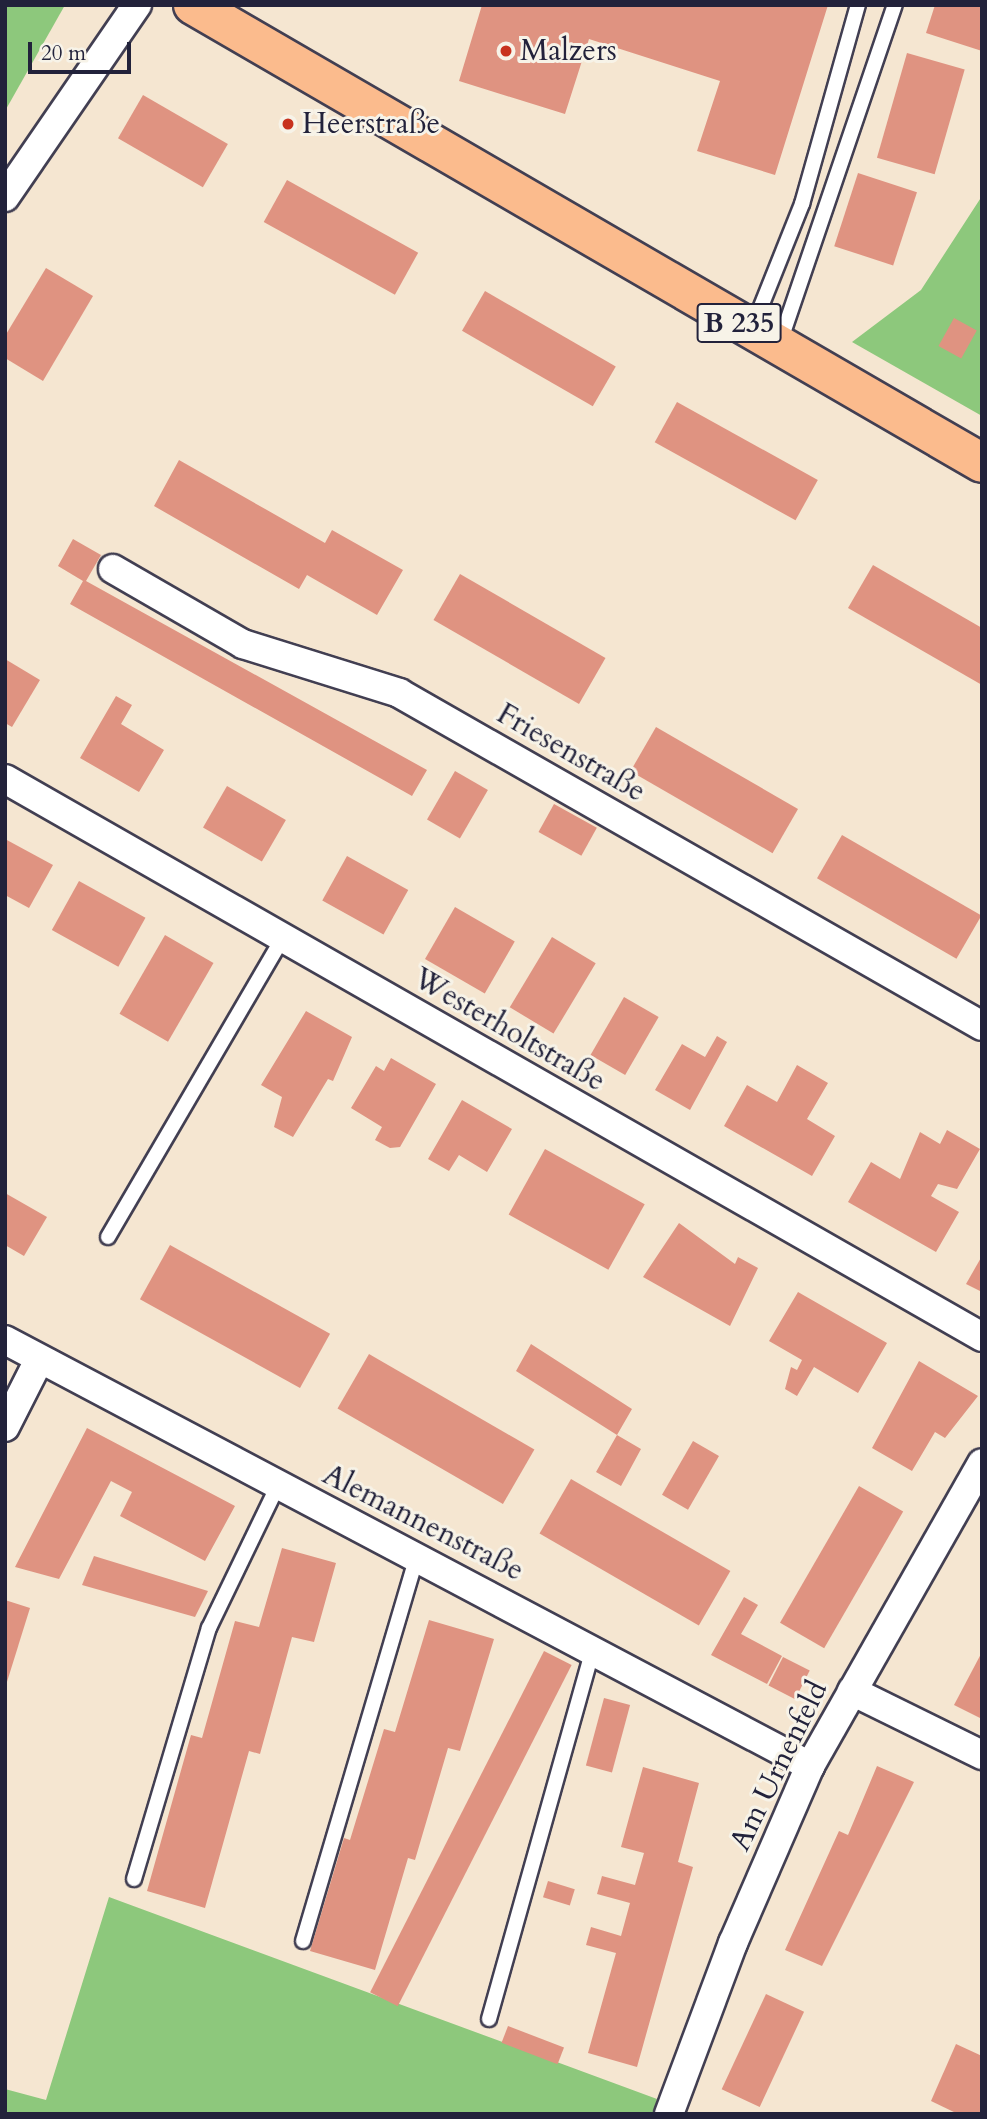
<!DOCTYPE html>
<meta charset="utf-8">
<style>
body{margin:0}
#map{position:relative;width:987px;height:2119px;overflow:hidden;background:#f5e6d1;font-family:Cardo,serif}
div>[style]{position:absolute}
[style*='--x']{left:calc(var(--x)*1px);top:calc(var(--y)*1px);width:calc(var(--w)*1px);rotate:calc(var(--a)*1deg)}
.green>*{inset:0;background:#8dc87c}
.building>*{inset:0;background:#df9381;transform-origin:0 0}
.roads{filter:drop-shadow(2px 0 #423f52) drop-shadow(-2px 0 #423f52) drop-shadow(0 2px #423f52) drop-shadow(0 -2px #423f52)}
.service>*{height:14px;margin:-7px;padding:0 7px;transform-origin:7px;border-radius:7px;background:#fff}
.minor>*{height:28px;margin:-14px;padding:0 14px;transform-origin:14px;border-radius:14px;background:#fff}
.primary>*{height:38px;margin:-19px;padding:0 19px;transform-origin:19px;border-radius:19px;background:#fbbb8d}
.dots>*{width:19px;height:19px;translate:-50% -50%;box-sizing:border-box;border:4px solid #f7f3e8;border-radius:50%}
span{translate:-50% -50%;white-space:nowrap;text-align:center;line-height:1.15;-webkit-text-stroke:6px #f7f3e8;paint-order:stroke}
.shield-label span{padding:2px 5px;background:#f7f3e8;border:2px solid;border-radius:5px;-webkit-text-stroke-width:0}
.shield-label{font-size:28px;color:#22223b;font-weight:700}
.poi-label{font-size:30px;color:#22223b}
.left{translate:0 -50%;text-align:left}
.street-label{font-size:30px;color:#22223b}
.frame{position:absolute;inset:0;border:7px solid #22223b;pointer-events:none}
.scale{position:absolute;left:28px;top:42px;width:103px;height:32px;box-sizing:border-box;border:4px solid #22223b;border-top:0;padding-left:9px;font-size:21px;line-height:24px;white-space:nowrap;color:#22223b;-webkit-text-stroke:5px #f7f3e8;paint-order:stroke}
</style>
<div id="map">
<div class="green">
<i style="clip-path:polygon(5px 5px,65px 5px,5px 111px)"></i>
<i style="clip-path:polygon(982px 196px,982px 416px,852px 342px,921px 290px)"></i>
<i style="clip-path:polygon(109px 1897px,657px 2099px,653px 2114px,5px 2114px,5px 2089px,46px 2100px)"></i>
</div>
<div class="building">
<i style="clip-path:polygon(482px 5px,828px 5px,775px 175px,697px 151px,720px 81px,589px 39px,565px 114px,459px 81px)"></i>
<i style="clip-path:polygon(935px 5px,982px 5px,982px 51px,926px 33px)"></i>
<i style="left:907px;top:53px;width:60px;height:109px;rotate:16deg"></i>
<i style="left:143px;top:95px;width:98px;height:50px;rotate:30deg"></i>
<i style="left:858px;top:173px;width:62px;height:77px;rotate:18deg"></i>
<i style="left:287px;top:180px;width:150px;height:48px;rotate:29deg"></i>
<i style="clip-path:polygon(46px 268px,93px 296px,43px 381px,5px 358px,5px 336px)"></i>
<i style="left:485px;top:291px;width:151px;height:46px;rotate:30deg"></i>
<i style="left:954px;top:318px;width:26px;height:32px;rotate:29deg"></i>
<i style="left:677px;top:402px;width:161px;height:46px;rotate:29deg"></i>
<i style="clip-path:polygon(179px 460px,325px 543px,332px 530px,403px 570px,377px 615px,307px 575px,299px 589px,154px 506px)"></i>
<i style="clip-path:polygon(73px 539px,101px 555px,86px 581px,427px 770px,412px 796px,70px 604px,83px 581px,58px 566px)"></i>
<i style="clip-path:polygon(873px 565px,982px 628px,982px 685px,848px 608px)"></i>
<i style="left:460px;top:574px;width:168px;height:53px;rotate:30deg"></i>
<i style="clip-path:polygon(5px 659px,40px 680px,12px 727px,5px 723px)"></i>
<i style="clip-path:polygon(116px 696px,132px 705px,121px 724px,164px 750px,139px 792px,80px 758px)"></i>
<i style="left:656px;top:727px;width:164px;height:51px;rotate:30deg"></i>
<i style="left:455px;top:771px;width:38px;height:56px;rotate:30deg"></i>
<i style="left:227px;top:786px;width:68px;height:48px;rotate:30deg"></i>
<i style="left:554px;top:804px;width:49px;height:32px;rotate:29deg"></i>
<i style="left:842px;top:835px;width:161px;height:50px;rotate:30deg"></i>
<i style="clip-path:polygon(5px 839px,53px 865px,29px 908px,5px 895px)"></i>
<i style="left:347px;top:856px;width:70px;height:51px;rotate:29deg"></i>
<i style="left:79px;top:881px;width:76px;height:56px;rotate:29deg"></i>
<i style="left:455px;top:907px;width:69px;height:60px;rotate:30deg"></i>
<i style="left:165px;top:935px;width:56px;height:91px;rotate:30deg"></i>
<i style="left:552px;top:937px;width:51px;height:82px;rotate:31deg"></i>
<i style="left:624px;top:997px;width:40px;height:67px;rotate:30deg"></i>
<i style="clip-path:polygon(306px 1011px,352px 1037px,333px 1081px,328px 1079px,293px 1137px,274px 1127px,282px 1097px,261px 1085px)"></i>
<i style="clip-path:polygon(717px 1036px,727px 1042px,690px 1110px,655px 1090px,682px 1044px,705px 1057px)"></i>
<i style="clip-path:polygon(391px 1058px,436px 1084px,400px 1147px,390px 1148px,375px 1140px,382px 1127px,351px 1108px,376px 1066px,384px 1071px)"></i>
<i style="clip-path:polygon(797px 1065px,828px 1083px,807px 1119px,835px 1136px,812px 1176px,724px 1126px,747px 1085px,777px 1102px)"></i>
<i style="clip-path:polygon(462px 1100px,512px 1129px,487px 1172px,459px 1155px,449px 1171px,428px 1159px)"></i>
<i style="clip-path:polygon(947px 1130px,980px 1149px,957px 1189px,938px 1184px,931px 1196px,959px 1212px,936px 1252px,848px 1202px,871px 1162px,900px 1179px,920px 1132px,940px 1144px)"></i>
<i style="left:545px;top:1149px;width:114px;height:75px;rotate:29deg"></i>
<i style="clip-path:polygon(5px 1193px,47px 1217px,24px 1256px,5px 1245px)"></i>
<i style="clip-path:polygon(679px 1223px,735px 1264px,738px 1257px,758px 1268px,730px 1326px,643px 1277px)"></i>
<i style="left:170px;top:1245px;width:183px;height:62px;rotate:29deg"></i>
<i style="clip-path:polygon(982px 1256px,982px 1292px,966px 1284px)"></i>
<i style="clip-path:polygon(798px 1292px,887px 1343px,858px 1393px,814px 1367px,797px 1396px,785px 1389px,791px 1367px,797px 1370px,802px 1360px,769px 1341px)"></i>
<i style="clip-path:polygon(531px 1344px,632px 1409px,617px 1435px,641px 1449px,621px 1486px,596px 1472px,617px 1435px,516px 1371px)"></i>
<i style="left:369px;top:1354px;width:191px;height:63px;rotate:30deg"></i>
<i style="clip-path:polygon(919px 1361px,978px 1396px,945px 1438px,935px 1432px,912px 1471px,872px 1448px)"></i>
<i style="clip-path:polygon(87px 1428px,235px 1506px,205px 1561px,120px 1516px,132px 1492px,111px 1481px,59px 1579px,15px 1567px)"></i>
<i style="left:693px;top:1441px;width:30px;height:62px;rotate:30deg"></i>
<i style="left:571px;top:1479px;width:184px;height:63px;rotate:30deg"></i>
<i style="left:859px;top:1486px;width:51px;height:158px;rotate:30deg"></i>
<i style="clip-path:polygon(282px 1548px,336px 1563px,314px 1642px,292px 1637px,260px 1754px,249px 1751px,205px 1908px,147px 1891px,191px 1735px,202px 1738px,235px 1621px,259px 1627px)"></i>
<i style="clip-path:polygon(94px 1556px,208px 1591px,195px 1617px,82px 1585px)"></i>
<i style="clip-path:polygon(744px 1597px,758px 1605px,741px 1634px,782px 1656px,767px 1684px,711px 1655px)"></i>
<i style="clip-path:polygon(5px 1600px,30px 1608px,6px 1685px,5px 1685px)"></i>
<i style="clip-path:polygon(429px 1620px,494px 1639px,460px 1751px,448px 1748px,415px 1860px,408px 1858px,375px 1970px,310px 1951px,344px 1838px,350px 1840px,384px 1729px,395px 1732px)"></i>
<i style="left:544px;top:1651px;width:31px;height:383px;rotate:27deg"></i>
<i style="clip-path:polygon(982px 1652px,982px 1719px,954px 1705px)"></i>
<i style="left:783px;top:1657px;width:30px;height:32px;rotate:27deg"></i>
<i style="left:604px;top:1698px;width:27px;height:70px;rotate:15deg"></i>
<i style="clip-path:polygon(877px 1766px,914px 1782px,822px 1966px,785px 1950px,839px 1831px,848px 1835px)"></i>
<i style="clip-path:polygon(643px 1767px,699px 1783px,678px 1862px,693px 1867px,637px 2067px,588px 2053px,616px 1953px,586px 1945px,591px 1927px,621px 1936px,630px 1903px,597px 1894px,602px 1876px,635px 1885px,644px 1853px,621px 1847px)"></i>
<i style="left:548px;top:1881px;width:28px;height:17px;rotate:17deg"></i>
<i style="left:766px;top:1994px;width:42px;height:105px;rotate:25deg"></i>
<i style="left:508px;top:2026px;width:60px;height:18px;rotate:21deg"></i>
<i style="clip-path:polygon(956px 2044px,982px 2056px,982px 2114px,958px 2114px,931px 2101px)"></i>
</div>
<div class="roads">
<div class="service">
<i style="--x:752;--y:329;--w:135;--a:-68.2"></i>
<i style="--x:802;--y:204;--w:207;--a:-74.3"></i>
<i style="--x:779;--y:345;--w:359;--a:-71.2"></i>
<i style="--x:108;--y:1237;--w:345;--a:-59.7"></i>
<i style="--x:134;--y:1879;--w:262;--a:-73.4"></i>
<i style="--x:209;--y:1628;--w:159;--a:-64.2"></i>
<i style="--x:303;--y:1941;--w:401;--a:-73.5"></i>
<i style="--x:489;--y:2019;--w:385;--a:-74.3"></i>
</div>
<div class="minor">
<i style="--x:5;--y:197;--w:233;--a:-55.5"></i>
<i style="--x:113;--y:569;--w:150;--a:30"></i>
<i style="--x:243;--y:644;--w:164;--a:17.4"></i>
<i style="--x:399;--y:693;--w:671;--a:29.73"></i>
<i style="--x:5;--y:779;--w:1125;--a:29.73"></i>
<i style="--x:5;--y:1340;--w:911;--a:27.89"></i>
<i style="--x:5;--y:1427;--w:75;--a:-63.1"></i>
<i style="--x:852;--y:1691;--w:145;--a:26.2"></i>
<i style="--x:669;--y:2114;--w:183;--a:-69.5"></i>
<i style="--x:733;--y:1943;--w:193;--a:-66.5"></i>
<i style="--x:810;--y:1766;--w:348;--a:-60.4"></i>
</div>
<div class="primary">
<i style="--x:193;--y:5;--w:912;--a:30.13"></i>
</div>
</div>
<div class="dots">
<i style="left:506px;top:51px;background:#c8321e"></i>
<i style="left:288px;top:124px;background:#c8321e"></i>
</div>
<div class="shield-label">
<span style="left:739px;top:323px">B 235</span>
</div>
<div class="poi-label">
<span class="left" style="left:520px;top:51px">Malzers</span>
<span class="left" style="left:302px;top:124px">Heerstraße</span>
</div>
<div class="street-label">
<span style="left:571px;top:753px;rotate:30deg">Friesenstraße</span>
<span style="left:509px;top:1030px;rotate:30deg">Westerholtstraße</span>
<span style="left:423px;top:1523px;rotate:27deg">Alemannenstraße</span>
<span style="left:779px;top:1766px;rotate:-64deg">Am Urnenfeld</span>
</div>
<div class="frame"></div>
<div class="scale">20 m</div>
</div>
